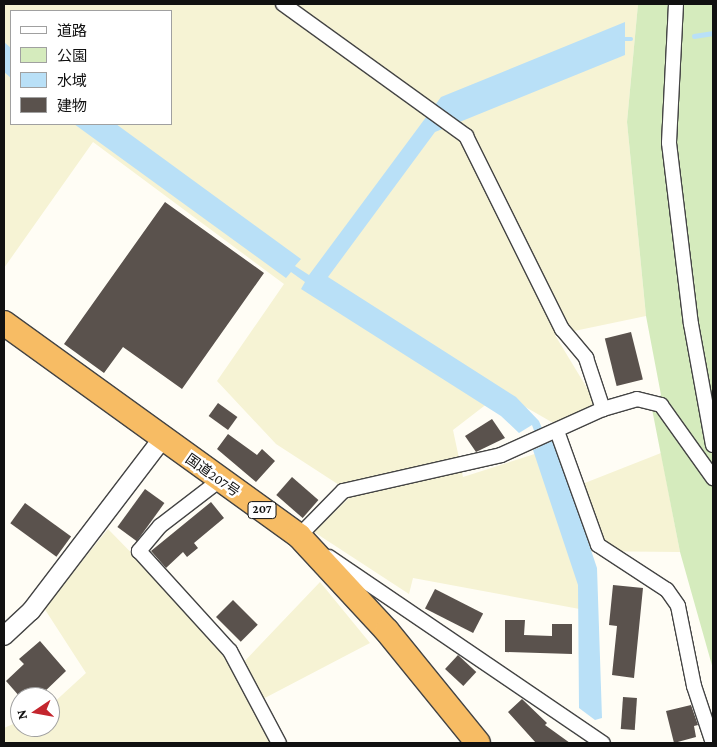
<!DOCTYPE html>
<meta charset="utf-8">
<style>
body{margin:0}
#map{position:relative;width:717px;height:747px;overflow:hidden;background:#fffdf5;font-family:"Crimson Pro","Noto Sans JP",serif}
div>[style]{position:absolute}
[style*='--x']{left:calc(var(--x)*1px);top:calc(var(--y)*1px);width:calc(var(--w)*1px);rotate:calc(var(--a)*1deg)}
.farmland>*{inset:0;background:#f6f3d4}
.green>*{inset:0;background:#d5ebbd}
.water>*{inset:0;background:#b9e0f7}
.stream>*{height:4.5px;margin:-2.25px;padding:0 2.25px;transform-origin:2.25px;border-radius:2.25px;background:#b9e0f7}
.building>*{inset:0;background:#5a524d;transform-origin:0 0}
.roads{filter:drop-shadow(1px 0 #444) drop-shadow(-1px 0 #444) drop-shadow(0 1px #444) drop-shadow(0 -1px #444)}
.minor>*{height:14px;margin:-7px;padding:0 7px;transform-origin:7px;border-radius:7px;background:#fff}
.tertiary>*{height:18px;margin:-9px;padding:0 9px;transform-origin:9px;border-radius:9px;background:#fff}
.trunk>*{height:24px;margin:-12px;padding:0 12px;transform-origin:12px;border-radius:12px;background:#f7bc64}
span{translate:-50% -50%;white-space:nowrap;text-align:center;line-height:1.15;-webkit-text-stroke:5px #fff;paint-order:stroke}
.shield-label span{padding:1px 4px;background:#fff;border:1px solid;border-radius:4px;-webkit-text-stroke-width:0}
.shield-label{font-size:12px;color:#111;font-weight:700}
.street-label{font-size:14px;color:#111}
.frame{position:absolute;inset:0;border:5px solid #111;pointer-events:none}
.legend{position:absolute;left:10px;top:10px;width:162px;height:115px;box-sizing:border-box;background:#fff;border:1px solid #a0a0a0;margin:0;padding:6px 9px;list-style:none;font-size:15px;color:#111}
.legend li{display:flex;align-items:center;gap:10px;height:25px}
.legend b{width:25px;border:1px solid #a0a0a0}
.north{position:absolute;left:10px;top:687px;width:50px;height:50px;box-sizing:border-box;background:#fff;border:1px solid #a0a0a0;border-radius:50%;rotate:258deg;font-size:14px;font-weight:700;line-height:20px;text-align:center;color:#111}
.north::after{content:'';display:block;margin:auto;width:18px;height:22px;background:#c4262e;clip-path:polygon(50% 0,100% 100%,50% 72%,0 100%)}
</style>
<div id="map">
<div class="farmland">
<i style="clip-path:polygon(evenodd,4px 4px,638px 4px,627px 122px,646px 316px,555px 335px,596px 403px,555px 424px,501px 393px,453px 430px,463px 477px,544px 451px,567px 490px,661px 453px,680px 552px,576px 551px,585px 610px,413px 578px,409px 594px,314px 532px,353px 494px,276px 444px,217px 381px,284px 284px,93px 142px,4px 268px,4px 4px,11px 11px,171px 11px,171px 124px,11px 124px,11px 11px)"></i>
<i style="clip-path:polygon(108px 529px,241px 665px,320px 582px,370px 643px,261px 700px,284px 743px,4px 743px,4px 728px,20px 721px,20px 727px,50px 727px,50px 706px,86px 673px,44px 608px)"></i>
</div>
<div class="green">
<i style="clip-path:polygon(638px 4px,713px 4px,713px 669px,680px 552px,652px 409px,661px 395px,646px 316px,627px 122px)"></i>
</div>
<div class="water">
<i style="clip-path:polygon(625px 22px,625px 55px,435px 132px,328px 277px,516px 397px,539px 421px,548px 443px,554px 440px,597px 568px,602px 718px,595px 720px,579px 708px,578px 585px,533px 450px,540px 447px,532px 425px,519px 433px,501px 416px,301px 289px,305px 282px,291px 272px,286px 278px,74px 124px,116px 124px,301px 259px,295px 266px,309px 275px,441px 97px)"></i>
<i style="clip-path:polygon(4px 42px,11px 48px,11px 78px,4px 72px)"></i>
</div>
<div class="stream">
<i style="--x:694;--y:36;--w:19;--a:-9"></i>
<i style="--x:621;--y:39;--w:10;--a:0"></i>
</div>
<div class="building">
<i style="clip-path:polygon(165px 202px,264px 273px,182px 389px,123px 347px,104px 373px,64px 344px)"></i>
<i style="left:631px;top:332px;width:49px;height:27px;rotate:76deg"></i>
<i style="left:218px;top:403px;width:24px;height:16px;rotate:36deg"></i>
<i style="clip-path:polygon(492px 419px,505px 438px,476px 452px,465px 436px)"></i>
<i style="clip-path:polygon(228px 434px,257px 455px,262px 449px,275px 461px,256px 482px,217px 449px)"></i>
<i style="left:292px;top:477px;width:35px;height:24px;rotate:41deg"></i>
<i style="left:145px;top:489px;width:24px;height:47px;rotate:36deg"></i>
<i style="clip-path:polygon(211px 502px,224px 518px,194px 543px,198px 548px,187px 557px,183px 552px,166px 568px,151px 551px)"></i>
<i style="left:25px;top:503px;width:57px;height:25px;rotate:36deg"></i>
<i style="clip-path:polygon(613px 585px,643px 588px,634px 678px,612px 675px,617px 626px,609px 625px)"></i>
<i style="left:435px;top:589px;width:54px;height:22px;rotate:27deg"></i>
<i style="left:233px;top:600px;width:35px;height:24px;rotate:45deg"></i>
<i style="clip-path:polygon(505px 620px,525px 620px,524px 635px,552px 636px,552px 624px,572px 624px,572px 654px,505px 652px)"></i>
<i style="clip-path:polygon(40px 641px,66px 671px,39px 697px,20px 697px,6px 681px,24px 664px,19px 659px)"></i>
<i style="left:458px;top:655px;width:25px;height:19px;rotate:43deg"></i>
<i style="left:623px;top:697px;width:14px;height:32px;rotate:4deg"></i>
<i style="clip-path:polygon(522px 699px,547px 723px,545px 725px,570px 743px,536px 743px,508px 712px)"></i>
<i style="clip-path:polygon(691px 705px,698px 725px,694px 726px,696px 737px,674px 743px,666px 711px)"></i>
</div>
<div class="roads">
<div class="minor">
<i style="--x:283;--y:4;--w:226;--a:35.8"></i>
<i style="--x:466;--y:136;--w:216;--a:63.6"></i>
<i style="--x:562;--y:329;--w:38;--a:50"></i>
<i style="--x:586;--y:358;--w:54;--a:71.6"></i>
<i style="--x:676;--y:4;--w:139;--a:92.9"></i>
<i style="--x:669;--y:143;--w:182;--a:83.1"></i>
<i style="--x:691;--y:324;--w:123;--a:79.7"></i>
<i style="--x:557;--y:431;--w:121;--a:70.2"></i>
<i style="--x:598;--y:545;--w:82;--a:33.1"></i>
<i style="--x:667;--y:590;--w:19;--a:55"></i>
<i style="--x:678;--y:606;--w:82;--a:78.7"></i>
<i style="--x:694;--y:686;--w:60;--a:71.6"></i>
<i style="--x:220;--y:480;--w:76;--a:142.5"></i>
<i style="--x:160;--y:526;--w:33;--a:130"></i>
<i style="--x:139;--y:551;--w:135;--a:47.7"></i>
<i style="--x:230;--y:651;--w:104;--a:62"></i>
<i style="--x:303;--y:539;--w:5;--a:-143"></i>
<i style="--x:299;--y:536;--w:63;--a:-45.6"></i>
<i style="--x:343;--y:491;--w:162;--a:-12.8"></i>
<i style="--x:501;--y:455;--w:112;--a:-24.3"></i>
<i style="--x:603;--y:409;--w:35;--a:-16"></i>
<i style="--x:637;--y:399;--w:25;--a:14"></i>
<i style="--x:661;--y:405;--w:90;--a:54.5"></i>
<i style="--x:329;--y:557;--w:331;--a:34.2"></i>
</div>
<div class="tertiary">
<i style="--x:4;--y:636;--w:37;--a:-43"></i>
<i style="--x:31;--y:611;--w:216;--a:-52.7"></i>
</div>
<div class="trunk">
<i style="--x:4;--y:323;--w:364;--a:35.8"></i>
<i style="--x:299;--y:536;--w:129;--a:47.2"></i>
<i style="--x:387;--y:631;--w:144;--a:50.9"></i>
</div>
</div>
<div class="shield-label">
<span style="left:262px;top:510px">207</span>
</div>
<div class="street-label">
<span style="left:213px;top:475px;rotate:35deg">国道207号</span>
</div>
<div class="frame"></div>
<ul class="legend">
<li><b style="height:6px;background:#fff"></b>道路</li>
<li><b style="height:14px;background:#d5ebbd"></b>公園</li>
<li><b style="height:14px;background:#b9e0f7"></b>水域</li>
<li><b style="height:14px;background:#5a524d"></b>建物</li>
</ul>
<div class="north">N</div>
</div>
